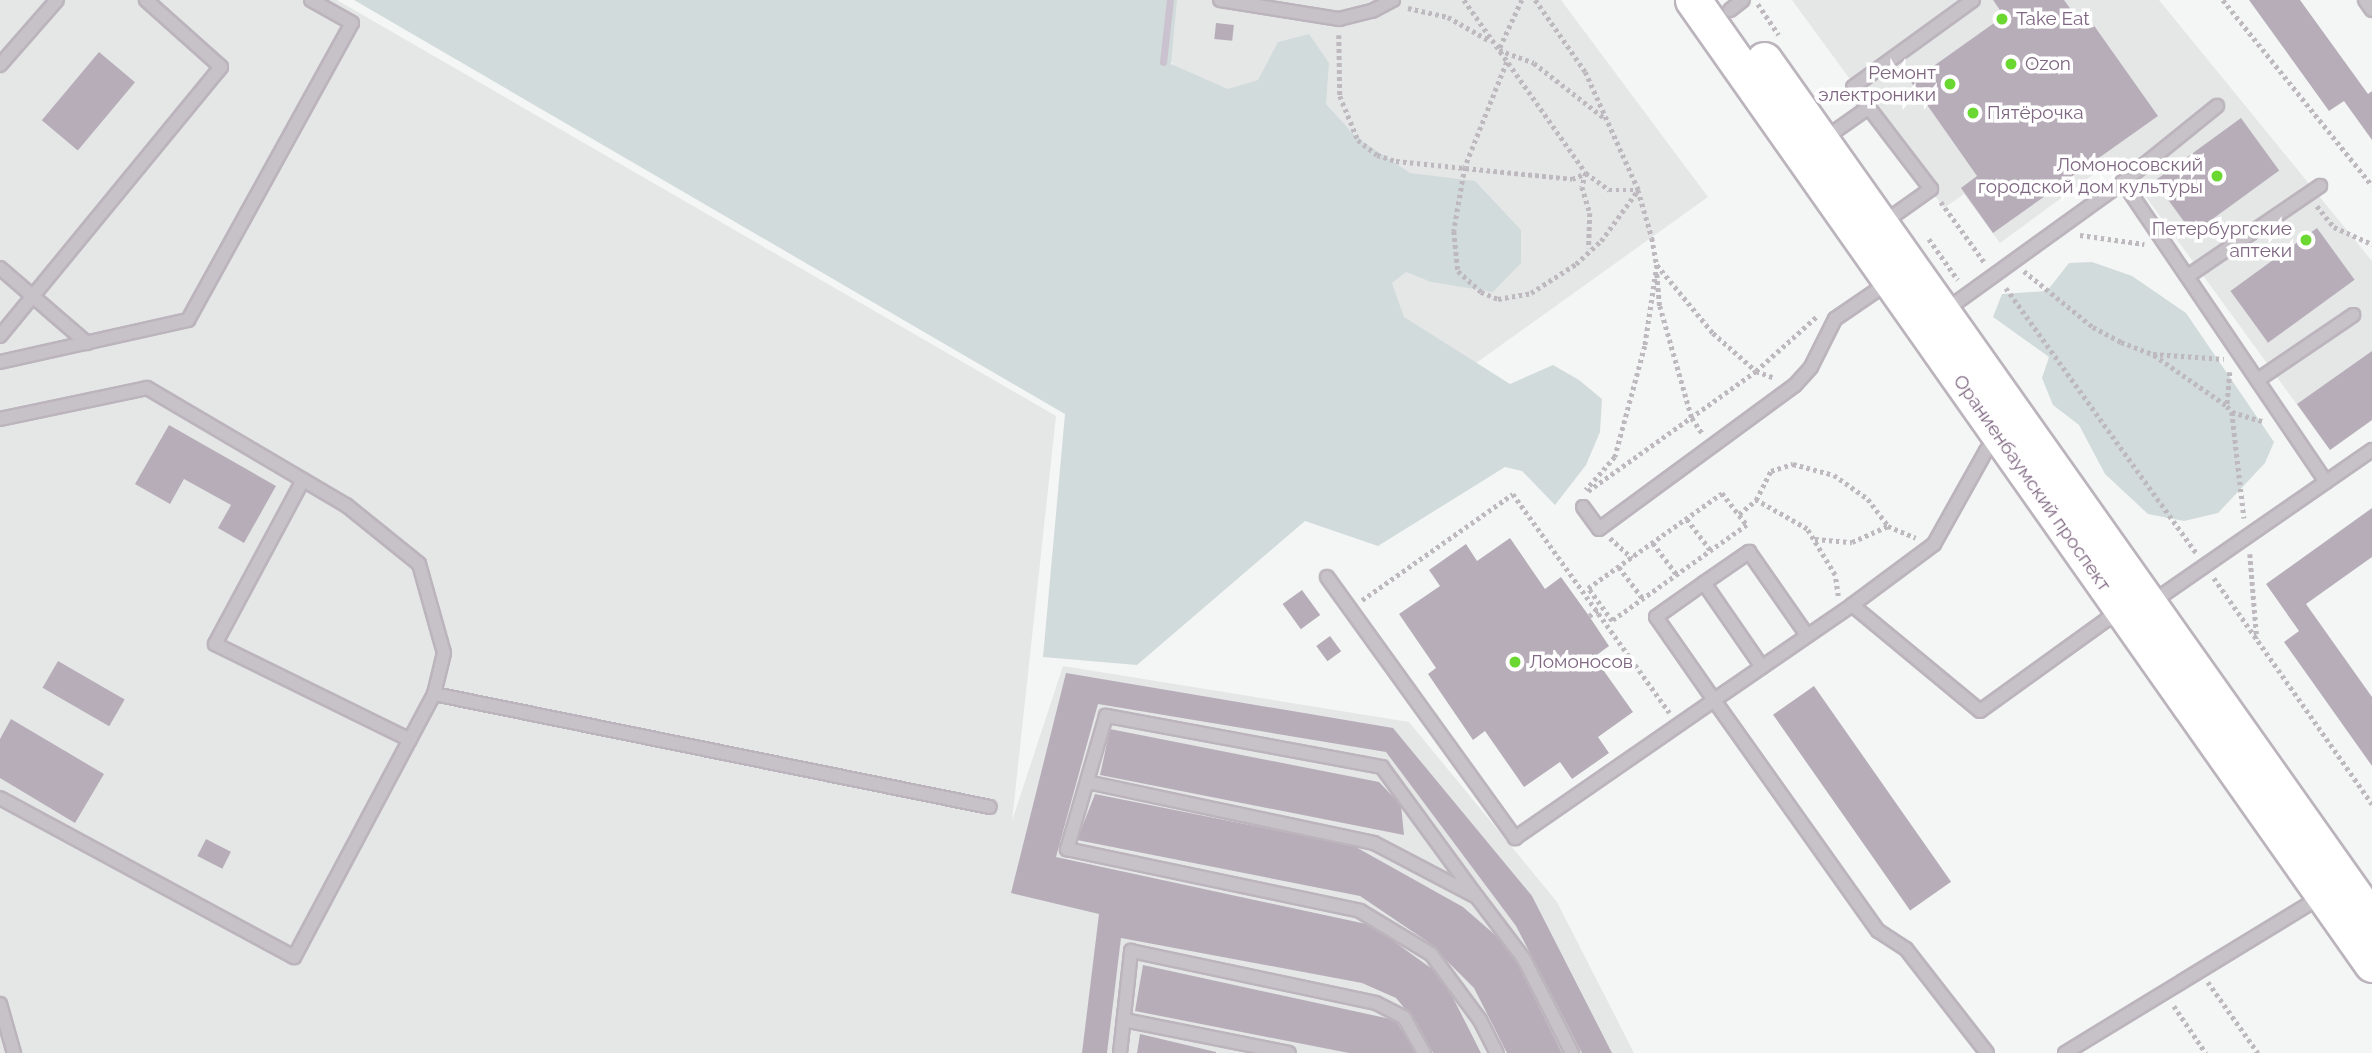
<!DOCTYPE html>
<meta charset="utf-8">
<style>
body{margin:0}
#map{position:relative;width:2372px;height:1053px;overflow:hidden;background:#f3f6f4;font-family:Raleway,sans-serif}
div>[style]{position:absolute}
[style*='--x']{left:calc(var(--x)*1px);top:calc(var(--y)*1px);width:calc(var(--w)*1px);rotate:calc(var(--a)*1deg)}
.built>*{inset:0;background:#e5e7e7}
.green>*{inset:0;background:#d2dbdb}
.stream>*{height:7px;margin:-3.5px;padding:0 3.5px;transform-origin:3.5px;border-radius:3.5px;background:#cac2ce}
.building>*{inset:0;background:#b7adb9;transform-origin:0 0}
.path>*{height:4.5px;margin-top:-2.25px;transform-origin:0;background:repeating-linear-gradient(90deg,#bdb9be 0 3.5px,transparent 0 7px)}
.roads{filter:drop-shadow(2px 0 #bcb4bc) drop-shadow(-2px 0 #bcb4bc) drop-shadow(0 2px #bcb4bc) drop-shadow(0 -2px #bcb4bc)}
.lane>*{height:12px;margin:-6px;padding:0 6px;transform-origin:6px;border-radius:6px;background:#c7c1c8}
.secondary>*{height:35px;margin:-17.5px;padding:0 17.5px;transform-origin:17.5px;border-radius:17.5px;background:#fff}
.dots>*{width:19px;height:19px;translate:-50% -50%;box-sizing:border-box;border:4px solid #fff;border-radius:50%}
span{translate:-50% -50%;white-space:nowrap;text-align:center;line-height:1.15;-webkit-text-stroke:7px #fff;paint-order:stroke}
.poi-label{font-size:19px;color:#7f6782}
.left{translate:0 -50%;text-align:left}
.right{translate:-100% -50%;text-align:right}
.street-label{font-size:19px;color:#7f6782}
</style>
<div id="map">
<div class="built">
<i style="clip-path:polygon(0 0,337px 0,1056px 416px,1012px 821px,1063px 666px,1409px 722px,1557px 902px,1634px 1053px,0 1053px)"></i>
<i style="clip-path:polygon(1176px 0,1561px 0,1708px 197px,1444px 386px,1170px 61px)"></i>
<i style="clip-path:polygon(1792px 0,2159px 0,2372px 261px,2372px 420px,2330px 450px,2117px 157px,2000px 243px,1964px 194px,1944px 208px)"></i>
</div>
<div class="green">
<i style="clip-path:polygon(354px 0,1177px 0,1171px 64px,1228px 89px,1258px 80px,1278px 42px,1309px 34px,1329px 63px,1326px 104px,1356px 137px,1410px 173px,1475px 181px,1521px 230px,1521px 263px,1493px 292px,1431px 282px,1406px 272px,1392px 283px,1404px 317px,1510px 384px,1553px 365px,1579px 380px,1602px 399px,1600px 432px,1586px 465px,1555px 505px,1522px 471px,1505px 467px,1378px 546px,1305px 521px,1137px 665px,1043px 657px,1065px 414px)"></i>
<i style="clip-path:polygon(2092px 262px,2132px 276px,2186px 313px,2274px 442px,2265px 463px,2218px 513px,2184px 521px,2148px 514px,2105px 474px,2079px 425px,2053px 405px,2042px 378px,2049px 357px,1993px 317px,2002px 294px,2047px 291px,2069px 263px)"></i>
</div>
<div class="stream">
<i style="--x:1163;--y:62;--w:62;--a:-83.6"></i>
</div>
<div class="building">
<i style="clip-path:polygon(1993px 0,2064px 0,2075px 15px,2083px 10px,2158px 116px,1993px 233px,1961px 188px,1977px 176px,1911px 82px,2004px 16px)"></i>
<i style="clip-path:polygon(2249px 0,2300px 0,2368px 94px,2372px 91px,2372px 140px,2344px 101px,2329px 111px)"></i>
<i style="left:1216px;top:23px;width:18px;height:16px;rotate:6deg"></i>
<i style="left:99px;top:52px;width:47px;height:89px;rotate:40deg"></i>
<i style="left:2241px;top:118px;width:65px;height:107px;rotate:54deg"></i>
<i style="left:2317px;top:228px;width:64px;height:107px;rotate:54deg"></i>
<i style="clip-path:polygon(2372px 351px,2372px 420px,2330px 450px,2297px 404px)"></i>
<i style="clip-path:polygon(169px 425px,276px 486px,244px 543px,218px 528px,231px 505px,184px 479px,170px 504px,135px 484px)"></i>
<i style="clip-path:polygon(2372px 508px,2372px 557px,2306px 604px,2372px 697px,2372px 766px,2284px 642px,2299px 631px,2266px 584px)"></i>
<i style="clip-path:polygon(1510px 538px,1545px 589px,1561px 577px,1589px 616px,1609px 646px,1594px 657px,1633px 712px,1598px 737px,1609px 753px,1572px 779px,1560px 762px,1524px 787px,1485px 731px,1473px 740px,1428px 674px,1436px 668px,1399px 614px,1440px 586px,1429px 570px,1466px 544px,1477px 561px)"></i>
<i style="left:1302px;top:590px;width:31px;height:24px;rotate:54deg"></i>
<i style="left:1330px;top:636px;width:19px;height:17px;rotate:54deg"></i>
<i style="left:58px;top:661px;width:77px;height:31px;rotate:30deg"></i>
<i style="clip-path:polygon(1066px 673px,1393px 728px,1532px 896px,1612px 1053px,1582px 1053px,1516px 926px,1386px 752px,1098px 704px,1056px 857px,1371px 925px,1442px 976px,1481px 1053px,1433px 1053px,1417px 1023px,1396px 998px,1362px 983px,1121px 938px,1107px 1053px,1082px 1053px,1099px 914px,1011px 893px)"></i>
<i style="left:1814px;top:686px;width:239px;height:50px;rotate:55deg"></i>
<i style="clip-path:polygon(11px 719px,104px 774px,75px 823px,0 778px,0 739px)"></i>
<i style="clip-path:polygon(1110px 729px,1379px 782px,1401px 805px,1404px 835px,1100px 775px)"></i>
<i style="clip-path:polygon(1095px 794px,1354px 846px,1463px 907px,1509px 947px,1562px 1053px,1507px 1053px,1474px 988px,1428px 942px,1360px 896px,1077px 840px)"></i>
<i style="left:206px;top:839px;width:28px;height:19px;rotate:27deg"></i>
<i style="clip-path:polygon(1143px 965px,1395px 1020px,1417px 1053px,1349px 1053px,1135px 1011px)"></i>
<i style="clip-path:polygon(1140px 1034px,1216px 1052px,1216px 1053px,1137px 1053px)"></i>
</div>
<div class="path">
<i style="--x:1464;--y:0;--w:212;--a:54.8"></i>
<i style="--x:1586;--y:173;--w:29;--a:36"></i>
<i style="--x:1609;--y:190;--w:29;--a:0"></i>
<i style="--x:1638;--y:190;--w:50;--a:73.7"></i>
<i style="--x:1652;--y:238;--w:27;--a:80"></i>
<i style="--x:1657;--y:265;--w:82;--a:98.4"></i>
<i style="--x:1645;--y:346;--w:115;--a:105.1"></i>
<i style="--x:1615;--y:457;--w:44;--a:131.3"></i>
<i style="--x:1522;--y:0;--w:55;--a:114.7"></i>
<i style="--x:1499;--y:50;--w:37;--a:20"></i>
<i style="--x:1534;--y:63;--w:88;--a:38"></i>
<i style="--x:2223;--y:0;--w:238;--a:51.2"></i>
<i style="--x:1758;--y:4;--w:37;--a:56"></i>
<i style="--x:1408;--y:8;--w:41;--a:12.7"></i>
<i style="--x:1448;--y:17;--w:48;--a:29.7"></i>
<i style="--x:1339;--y:35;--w:61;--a:89.1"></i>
<i style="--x:1340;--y:96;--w:48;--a:67.8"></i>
<i style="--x:1358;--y:140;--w:24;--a:38"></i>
<i style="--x:1377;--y:155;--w:20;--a:18"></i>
<i style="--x:1396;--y:161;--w:177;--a:5.8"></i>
<i style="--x:1572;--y:179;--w:15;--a:-23"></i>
<i style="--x:1586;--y:173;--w:15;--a:106"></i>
<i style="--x:1582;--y:187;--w:27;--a:73"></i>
<i style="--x:1590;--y:213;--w:35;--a:92"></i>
<i style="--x:1507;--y:62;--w:113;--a:111.8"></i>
<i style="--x:1465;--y:167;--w:65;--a:99.8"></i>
<i style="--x:1454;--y:231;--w:40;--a:84.3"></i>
<i style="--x:1458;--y:271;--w:31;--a:42"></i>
<i style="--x:1481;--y:292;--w:18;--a:22"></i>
<i style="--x:1498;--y:299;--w:34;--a:-10"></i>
<i style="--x:1531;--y:293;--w:54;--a:-32.8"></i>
<i style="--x:1576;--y:264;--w:34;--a:-43"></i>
<i style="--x:1601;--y:241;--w:63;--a:-54"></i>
<i style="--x:1638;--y:190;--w:129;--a:-114.2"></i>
<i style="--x:1585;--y:72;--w:88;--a:-124.8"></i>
<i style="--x:1941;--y:202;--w:75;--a:54.2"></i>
<i style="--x:2317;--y:206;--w:27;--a:51"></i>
<i style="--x:2334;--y:227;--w:42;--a:24.1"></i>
<i style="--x:2080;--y:235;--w:65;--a:8"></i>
<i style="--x:1929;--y:239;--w:50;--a:54.7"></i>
<i style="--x:1657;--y:265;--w:88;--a:50.5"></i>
<i style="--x:1713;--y:333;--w:57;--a:41.5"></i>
<i style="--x:1756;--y:371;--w:20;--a:20"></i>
<i style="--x:2024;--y:271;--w:89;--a:39.1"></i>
<i style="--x:2093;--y:327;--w:32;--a:28"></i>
<i style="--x:2121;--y:342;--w:34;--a:21"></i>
<i style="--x:2153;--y:354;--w:71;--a:4"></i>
<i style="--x:1657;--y:274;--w:32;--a:85"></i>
<i style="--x:1660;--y:306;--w:116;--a:74.1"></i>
<i style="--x:1692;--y:418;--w:18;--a:56"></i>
<i style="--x:2006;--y:288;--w:327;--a:54.3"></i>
<i style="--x:2154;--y:355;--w:89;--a:34.9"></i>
<i style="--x:2230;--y:372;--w:34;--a:95"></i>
<i style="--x:2227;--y:406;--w:8;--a:50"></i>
<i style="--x:2232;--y:412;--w:107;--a:83.5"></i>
<i style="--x:2232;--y:412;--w:34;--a:17"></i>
<i style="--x:1588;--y:491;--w:206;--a:-35.5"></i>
<i style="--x:1756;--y:371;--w:82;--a:-42"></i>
<i style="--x:1722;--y:493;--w:41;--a:52"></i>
<i style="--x:1747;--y:525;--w:166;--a:144.6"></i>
<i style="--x:1612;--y:621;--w:41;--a:-126"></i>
<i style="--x:1588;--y:588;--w:164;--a:-35.3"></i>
<i style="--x:1739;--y:514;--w:22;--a:-39"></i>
<i style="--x:1687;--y:519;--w:40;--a:53"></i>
<i style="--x:1610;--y:538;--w:30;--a:42"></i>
<i style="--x:1815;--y:539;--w:37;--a:5"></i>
<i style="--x:1852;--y:542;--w:39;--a:-24"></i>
<i style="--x:1653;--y:543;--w:40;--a:53"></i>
<i style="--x:2250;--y:554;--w:85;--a:85.3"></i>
<i style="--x:1619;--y:567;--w:41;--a:52.9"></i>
<i style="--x:2214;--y:578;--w:276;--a:55"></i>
<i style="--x:1838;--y:596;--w:21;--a:-98"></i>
<i style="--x:1835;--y:575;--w:54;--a:-121.3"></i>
<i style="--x:1807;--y:529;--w:59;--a:-150.4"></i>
<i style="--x:1756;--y:500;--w:33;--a:-63"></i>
<i style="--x:1771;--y:471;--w:23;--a:-18"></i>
<i style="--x:1793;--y:464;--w:42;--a:15"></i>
<i style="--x:1834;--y:475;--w:42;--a:35.2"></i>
<i style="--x:1868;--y:499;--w:34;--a:53"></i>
<i style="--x:1888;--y:526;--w:30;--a:23"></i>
<i style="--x:1362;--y:600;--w:184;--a:-35.1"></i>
<i style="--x:1513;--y:494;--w:269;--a:54.4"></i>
<i style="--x:1589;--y:616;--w:12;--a:-31"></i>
<i style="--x:2208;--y:982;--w:87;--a:54.8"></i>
<i style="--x:2174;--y:1006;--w:57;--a:55.8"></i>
</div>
<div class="roads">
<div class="lane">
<i style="--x:1220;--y:0;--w:121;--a:9.1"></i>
<i style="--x:1339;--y:19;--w:34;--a:-14"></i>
<i style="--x:1372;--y:11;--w:24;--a:-28"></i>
<i style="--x:2365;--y:0;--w:12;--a:55"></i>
<i style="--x:1730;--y:10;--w:16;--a:-38"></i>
<i style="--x:0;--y:65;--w:86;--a:-48.8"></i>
<i style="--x:1824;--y:139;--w:54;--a:-35.2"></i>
<i style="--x:2123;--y:182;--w:362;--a:55.9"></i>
<i style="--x:1883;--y:223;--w:59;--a:-35.3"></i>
<i style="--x:1931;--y:189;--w:128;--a:-127.4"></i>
<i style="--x:1853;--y:87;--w:148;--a:-35.9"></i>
<i style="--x:0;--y:268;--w:115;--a:40.8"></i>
<i style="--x:2188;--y:276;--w:160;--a:-34.3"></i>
<i style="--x:1943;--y:312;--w:222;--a:-35.8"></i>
<i style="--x:2123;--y:182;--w:121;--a:-39"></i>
<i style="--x:0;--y:336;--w:348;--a:-50.6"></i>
<i style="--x:221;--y:67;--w:101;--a:-138.2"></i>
<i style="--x:0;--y:362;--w:193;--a:-12.6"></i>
<i style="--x:188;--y:320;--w:339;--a:-61.1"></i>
<i style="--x:352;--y:23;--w:47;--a:-150.7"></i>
<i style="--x:2259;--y:379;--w:114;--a:-34.2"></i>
<i style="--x:0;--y:419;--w:150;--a:-11.9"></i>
<i style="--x:147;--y:388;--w:231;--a:30.5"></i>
<i style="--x:346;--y:505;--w:94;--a:38.9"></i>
<i style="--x:419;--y:564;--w:92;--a:74.3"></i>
<i style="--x:444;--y:653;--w:42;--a:103.7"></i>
<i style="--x:434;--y:694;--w:298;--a:118"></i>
<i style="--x:294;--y:957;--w:334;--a:-151.6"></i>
<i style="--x:303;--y:480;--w:186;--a:118.2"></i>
<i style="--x:215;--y:644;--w:217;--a:26.2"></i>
<i style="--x:1583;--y:507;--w:27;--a:54"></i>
<i style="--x:1599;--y:529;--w:243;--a:-36.3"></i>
<i style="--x:1795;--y:385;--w:24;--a:-48"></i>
<i style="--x:1811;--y:367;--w:54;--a:-63.4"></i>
<i style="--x:1835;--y:319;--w:65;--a:-34.4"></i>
<i style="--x:1327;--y:577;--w:322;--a:54.2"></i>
<i style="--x:1515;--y:838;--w:242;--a:-34.7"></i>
<i style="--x:1714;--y:700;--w:101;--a:-124.9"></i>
<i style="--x:1656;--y:617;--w:59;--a:-35.3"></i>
<i style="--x:1704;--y:583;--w:55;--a:-34.6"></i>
<i style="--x:1749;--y:552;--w:101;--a:55.1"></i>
<i style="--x:1704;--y:583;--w:102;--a:55.4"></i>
<i style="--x:2151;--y:603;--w:269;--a:-34.7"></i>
<i style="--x:1852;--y:605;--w:102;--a:-36.6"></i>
<i style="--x:1934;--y:544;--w:107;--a:-60.8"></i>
<i style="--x:1986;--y:451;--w:20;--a:-45"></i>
<i style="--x:434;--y:694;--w:567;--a:11.49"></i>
<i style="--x:1087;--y:782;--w:293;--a:12"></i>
<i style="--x:1374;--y:843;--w:116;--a:27.7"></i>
<i style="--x:1477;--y:897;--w:78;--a:52.8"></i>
<i style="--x:1524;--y:959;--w:106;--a:62.9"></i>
<i style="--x:1477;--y:897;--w:161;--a:-126.2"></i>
<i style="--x:1382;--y:767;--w:281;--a:-169.5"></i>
<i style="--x:1106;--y:716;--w:139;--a:106.3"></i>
<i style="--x:1067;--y:849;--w:299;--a:11.9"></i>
<i style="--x:1360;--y:911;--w:83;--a:31.2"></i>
<i style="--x:1431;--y:954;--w:82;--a:53.4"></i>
<i style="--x:1480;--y:1020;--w:37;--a:63"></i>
<i style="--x:0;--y:1004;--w:51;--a:74.1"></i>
<i style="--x:1124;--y:1020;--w:168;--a:11.3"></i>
<i style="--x:1120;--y:1053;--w:103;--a:-83.8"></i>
<i style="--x:1131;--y:951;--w:250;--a:12"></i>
<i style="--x:1376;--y:1003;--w:31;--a:27"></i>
<i style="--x:1404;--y:1017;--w:41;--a:60.9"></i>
<i style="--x:1987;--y:1053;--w:132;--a:-127.9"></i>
<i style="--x:1906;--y:949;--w:33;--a:-147"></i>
<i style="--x:1878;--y:931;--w:283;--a:-125.4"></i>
<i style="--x:1714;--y:700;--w:168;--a:-34.5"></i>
<i style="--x:1852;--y:605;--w:166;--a:39.6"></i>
<i style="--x:1980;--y:711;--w:155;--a:-35.8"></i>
<i style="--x:2106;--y:620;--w:18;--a:-6"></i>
<i style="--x:2065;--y:1053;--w:301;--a:-31.4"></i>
</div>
<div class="secondary">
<i style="--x:1693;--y:0;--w:1179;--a:54.84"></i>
<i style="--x:1764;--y:60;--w:1053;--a:54.74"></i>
</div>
</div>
<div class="dots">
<i style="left:2002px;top:19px;background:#6ad831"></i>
<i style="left:2011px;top:64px;background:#6ad831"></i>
<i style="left:1950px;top:84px;background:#6ad831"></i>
<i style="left:1973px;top:113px;background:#6ad831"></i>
<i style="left:2217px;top:176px;background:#6ad831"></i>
<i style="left:2306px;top:240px;background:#6ad831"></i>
<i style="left:1515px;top:662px;background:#6ad831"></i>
</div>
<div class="poi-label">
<span class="left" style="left:2016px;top:19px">Take Eat</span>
<span class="left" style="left:2025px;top:64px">Ozon</span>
<span class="right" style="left:1936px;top:84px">Ремонт<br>электроники</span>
<span class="left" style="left:1987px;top:113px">Пятёрочка</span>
<span class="right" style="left:2203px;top:176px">Ломоносовский<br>городской дом культуры</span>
<span class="right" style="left:2292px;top:240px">Петербургские<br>аптеки</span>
<span class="left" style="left:1529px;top:662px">Ломоносов</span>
</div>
<div class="street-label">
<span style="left:2032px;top:483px;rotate:55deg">Ораниенбаумский проспект</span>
</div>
</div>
